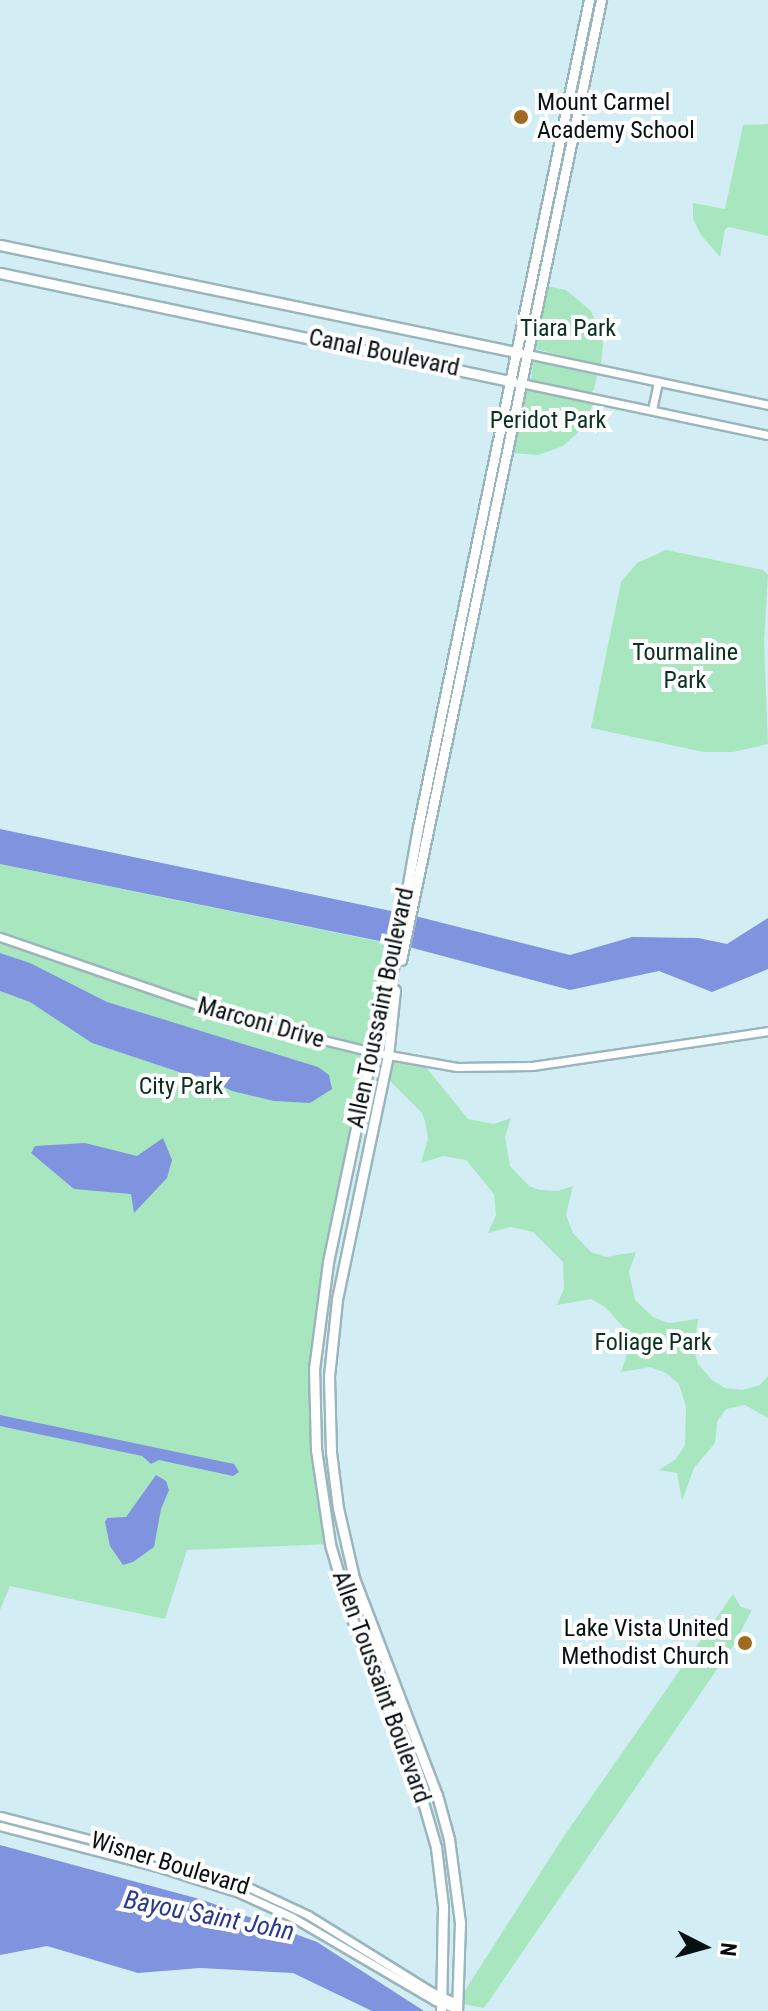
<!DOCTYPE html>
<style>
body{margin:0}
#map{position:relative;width:768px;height:2011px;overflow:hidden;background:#d2edf4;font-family:"Roboto Condensed",sans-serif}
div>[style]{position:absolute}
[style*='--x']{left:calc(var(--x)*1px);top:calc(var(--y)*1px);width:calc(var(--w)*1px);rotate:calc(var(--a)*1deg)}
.green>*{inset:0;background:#a8e6bf}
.water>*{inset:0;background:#7f93df}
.roads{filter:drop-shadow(2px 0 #9bb5bc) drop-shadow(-2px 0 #9bb5bc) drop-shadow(0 2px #9bb5bc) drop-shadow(0 -2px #9bb5bc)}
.minor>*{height:7px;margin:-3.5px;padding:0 3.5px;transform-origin:3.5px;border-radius:3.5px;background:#fff}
.major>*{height:9px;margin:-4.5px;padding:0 4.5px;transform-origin:4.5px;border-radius:4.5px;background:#fff}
.dots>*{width:22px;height:22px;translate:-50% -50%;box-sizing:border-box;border:4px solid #fff;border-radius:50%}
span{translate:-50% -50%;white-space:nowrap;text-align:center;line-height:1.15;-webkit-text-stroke:8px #fff;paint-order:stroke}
.poi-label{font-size:24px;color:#060f11}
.left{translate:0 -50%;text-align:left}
.right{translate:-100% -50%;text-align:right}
.park-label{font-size:24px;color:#0a311d}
.street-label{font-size:24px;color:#060f11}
.water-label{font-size:26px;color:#2b388f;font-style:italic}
.north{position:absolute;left:664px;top:1907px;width:80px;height:80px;-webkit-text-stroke:6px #fff;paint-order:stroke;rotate:96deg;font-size:22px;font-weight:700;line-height:32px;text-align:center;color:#060f11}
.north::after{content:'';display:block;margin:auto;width:28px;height:36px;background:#060f11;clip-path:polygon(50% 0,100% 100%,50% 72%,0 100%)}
</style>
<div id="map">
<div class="green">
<i style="clip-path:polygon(768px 124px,768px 236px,729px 227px,725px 229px,720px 257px,701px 235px,693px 219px,693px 203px,725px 209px,743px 125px)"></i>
<i style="clip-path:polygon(547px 286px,566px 290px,591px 311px,603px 343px,601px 365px,535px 349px)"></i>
<i style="clip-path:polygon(534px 358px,598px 372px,594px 389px,591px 393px,531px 380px)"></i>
<i style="clip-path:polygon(530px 390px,593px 404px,583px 428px,563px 446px,538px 455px,512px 453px,524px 394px)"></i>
<i style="clip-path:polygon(666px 550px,763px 570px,768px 575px,764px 642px,768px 744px,733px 752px,704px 752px,591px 728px,621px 582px,637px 563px)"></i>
<i style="clip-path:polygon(0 864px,391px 944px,394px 961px,328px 1262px,314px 1415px,330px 1544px,187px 1550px,165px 1619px,10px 1586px,0 1610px)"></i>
<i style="clip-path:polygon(388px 1055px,421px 1061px,468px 1119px,494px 1124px,511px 1118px,505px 1137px,510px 1166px,529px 1186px,540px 1190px,558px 1191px,573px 1186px,566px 1215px,573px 1233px,591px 1252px,606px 1257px,636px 1252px,629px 1272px,635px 1300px,653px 1317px,669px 1323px,698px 1319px,694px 1350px,698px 1364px,712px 1380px,725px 1388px,742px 1390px,760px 1385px,768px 1376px,768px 1418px,745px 1405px,726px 1409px,717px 1422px,715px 1443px,694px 1468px,682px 1501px,677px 1473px,659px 1470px,676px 1459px,685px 1445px,686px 1407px,679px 1384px,666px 1373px,650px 1367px,621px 1372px,628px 1351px,626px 1330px,605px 1307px,591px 1299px,557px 1305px,564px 1289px,563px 1262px,533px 1232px,511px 1227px,488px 1233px,496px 1215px,494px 1194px,466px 1160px,443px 1156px,421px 1163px,428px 1139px,425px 1121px,422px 1113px,383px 1074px)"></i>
<i style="clip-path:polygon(733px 1594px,741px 1607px,752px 1610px,733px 1646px,484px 2008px,457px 2003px,562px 1839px)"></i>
</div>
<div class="water">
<i style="clip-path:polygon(0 829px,415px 916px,570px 955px,632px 937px,698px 938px,727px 944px,768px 918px,768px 969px,712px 992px,659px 971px,570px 990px,409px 947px,0 864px)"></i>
<i style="clip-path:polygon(0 953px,30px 963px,107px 1002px,318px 1067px,329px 1075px,332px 1089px,310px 1103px,274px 1101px,232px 1091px,202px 1076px,188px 1075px,92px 1043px,30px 1002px,0 991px)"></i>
<i style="clip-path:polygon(163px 1138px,172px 1160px,167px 1178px,134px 1213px,131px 1194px,74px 1189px,31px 1153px,35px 1146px,85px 1143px,137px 1156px)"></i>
<i style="clip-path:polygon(0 1415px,234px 1464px,239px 1472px,233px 1476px,159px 1460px,151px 1464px,142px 1456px,0 1426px)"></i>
<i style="clip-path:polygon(156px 1475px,166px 1481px,169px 1490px,161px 1509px,154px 1547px,133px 1562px,123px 1565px,110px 1546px,105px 1522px,107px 1518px,126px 1517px)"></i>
<i style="clip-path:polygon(0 1845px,203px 1900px,317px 1942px,424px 2011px,372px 2011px,293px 1973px,200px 1968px,138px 1973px,47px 1946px,0 1955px)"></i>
</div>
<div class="roads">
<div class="minor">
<i style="--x:527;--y:354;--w:246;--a:11.9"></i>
<i style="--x:521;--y:383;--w:252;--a:11.9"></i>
<i style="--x:652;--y:410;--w:29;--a:-78"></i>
<i style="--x:0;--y:937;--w:255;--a:19"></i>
<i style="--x:241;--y:1020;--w:135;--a:13.7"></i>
<i style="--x:372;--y:1052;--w:86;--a:10"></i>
<i style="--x:457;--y:1067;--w:75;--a:-0.8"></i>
<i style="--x:532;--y:1066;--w:239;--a:-8.4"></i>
<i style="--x:0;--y:1816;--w:160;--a:14.5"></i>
<i style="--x:155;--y:1856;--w:98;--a:18.4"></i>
<i style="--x:248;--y:1887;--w:66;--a:25"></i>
<i style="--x:308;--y:1915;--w:146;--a:31.8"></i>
<i style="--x:432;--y:1992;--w:27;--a:24"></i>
<i style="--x:0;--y:1826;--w:162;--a:14.6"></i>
<i style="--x:157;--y:1867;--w:86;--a:17.6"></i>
<i style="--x:239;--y:1893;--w:58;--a:24.4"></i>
<i style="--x:292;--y:1917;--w:166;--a:30.4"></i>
<i style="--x:435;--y:2001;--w:23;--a:20"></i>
</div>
<div class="major">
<i style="--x:0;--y:245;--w:531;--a:11.73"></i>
<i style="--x:0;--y:273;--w:525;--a:11.97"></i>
<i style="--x:401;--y:960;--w:981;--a:-78.23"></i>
<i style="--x:395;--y:990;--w:65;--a:96.1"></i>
<i style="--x:388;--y:1055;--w:250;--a:101.8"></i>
<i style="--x:337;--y:1300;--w:76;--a:96"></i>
<i style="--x:329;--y:1376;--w:76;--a:88.5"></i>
<i style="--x:331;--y:1452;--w:56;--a:82.9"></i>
<i style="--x:338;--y:1508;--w:72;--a:77.1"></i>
<i style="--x:354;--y:1578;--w:232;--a:69.1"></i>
<i style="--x:437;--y:1795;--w:46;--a:74.7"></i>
<i style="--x:449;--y:1839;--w:84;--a:82.5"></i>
<i style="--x:460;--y:1922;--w:89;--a:91.9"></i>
<i style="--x:441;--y:2011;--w:105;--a:-88.9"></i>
<i style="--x:443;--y:1906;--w:59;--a:-96.8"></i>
<i style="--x:436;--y:1847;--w:61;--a:-106.1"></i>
<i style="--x:419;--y:1788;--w:185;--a:-111.6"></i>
<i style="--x:351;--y:1616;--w:75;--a:-106.3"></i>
<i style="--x:330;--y:1544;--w:96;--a:-98.4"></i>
<i style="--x:316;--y:1449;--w:80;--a:-91.4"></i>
<i style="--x:314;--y:1369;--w:108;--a:-82.5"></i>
<i style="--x:328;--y:1262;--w:226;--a:-78.2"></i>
<i style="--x:374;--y:1041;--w:46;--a:-72.3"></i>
<i style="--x:388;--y:997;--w:173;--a:-80"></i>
<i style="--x:418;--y:827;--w:844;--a:-78.32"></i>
</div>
</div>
<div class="dots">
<i style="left:521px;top:117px;background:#9e6a21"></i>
<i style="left:745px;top:1643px;background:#9e6a21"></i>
</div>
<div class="poi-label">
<span class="left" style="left:537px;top:117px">Mount Carmel<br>Academy School</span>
<span class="right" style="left:729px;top:1643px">Lake Vista United<br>Methodist Church</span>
</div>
<div class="park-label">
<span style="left:568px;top:329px">Tiara Park</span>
<span style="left:548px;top:421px">Peridot Park</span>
<span style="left:685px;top:667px">Tourmaline<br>Park</span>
<span style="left:181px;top:1087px">City Park</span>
<span style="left:653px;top:1343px">Foliage Park</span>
</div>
<div class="street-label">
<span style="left:384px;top:353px;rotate:12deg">Canal Boulevard</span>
<span style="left:381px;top:1008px;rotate:-78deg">Allen Toussaint Boulevard</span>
<span style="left:261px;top:1023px;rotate:16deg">Marconi Drive</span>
<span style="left:381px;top:1687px;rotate:70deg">Allen Toussaint Boulevard</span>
<span style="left:170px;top:1864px;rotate:17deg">Wisner Boulevard</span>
</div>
<div class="water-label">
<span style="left:209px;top:1916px;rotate:11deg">Bayou Saint John</span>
</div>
<div class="north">N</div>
</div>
